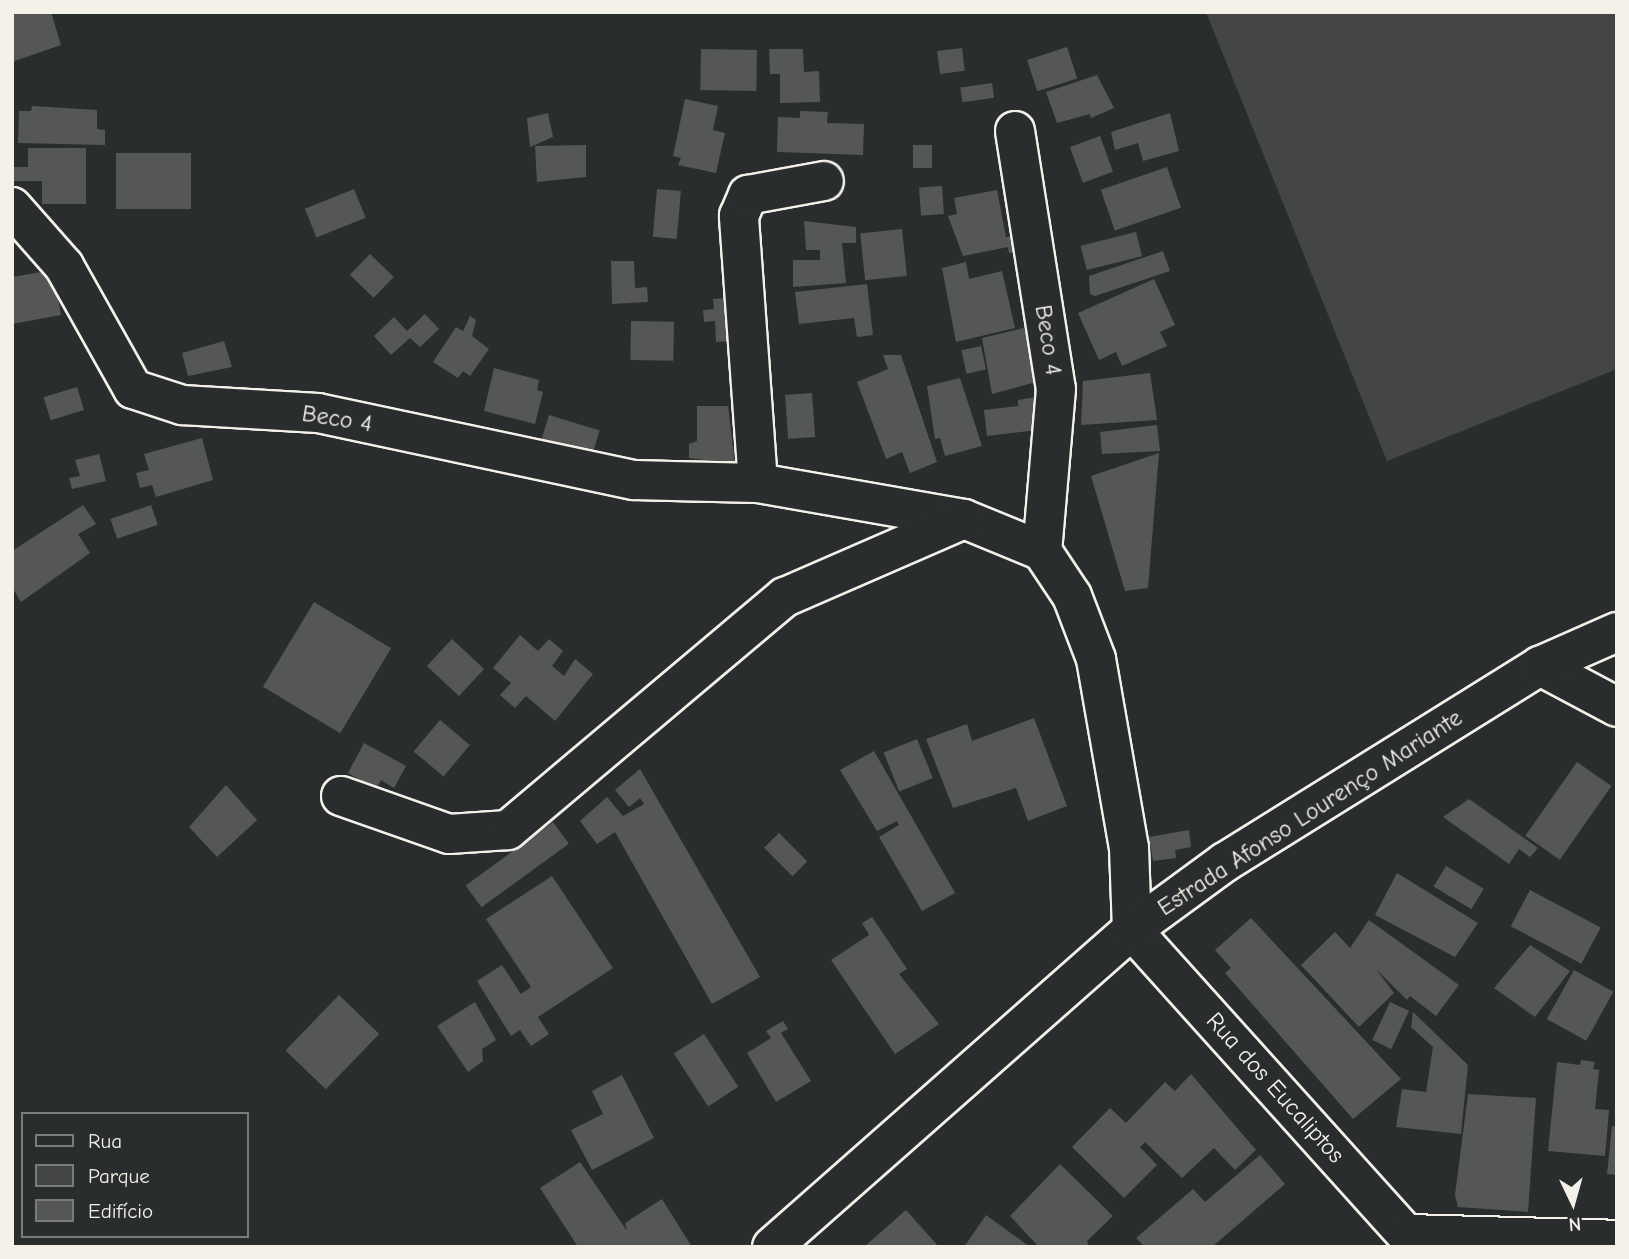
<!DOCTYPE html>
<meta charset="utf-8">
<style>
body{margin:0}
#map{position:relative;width:1629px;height:1259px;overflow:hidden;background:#2a2d2e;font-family:"Comic Neue",sans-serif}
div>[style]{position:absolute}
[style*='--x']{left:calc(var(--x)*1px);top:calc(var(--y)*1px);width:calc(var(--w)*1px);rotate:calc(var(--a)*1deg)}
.green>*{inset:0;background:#444645}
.building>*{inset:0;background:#555756;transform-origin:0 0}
.roads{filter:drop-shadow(2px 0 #f4f1e8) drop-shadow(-2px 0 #f4f1e8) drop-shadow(0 2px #f4f1e8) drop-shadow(0 -2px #f4f1e8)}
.minor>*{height:38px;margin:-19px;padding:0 19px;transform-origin:19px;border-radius:19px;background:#2a2d2e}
.major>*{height:38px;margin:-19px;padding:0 19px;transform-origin:19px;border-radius:19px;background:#2a2d2e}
span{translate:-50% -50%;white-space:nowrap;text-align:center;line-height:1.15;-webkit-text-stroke:5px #2a2d2e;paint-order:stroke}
.street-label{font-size:24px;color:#f4f1e8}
.frame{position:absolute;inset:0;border:14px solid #f4f1e8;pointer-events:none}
.legend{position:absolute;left:21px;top:1112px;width:228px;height:126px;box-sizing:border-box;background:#2a2d2e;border:2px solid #7b7b78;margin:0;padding:9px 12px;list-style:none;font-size:21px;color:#f4f1e8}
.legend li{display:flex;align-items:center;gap:14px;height:35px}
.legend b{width:35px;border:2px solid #7b7b78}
.north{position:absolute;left:1538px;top:1168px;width:70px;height:70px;-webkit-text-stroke:5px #2a2d2e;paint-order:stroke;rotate:175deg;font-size:19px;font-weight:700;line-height:28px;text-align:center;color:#f4f1e8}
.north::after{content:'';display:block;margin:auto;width:24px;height:32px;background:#f4f1e8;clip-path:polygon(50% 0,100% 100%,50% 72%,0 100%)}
</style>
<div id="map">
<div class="green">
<i style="clip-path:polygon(1206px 12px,1617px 12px,1617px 369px,1387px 461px)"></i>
</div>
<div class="building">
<i style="clip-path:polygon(12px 12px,51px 12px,61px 45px,12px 62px)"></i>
<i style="left:1067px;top:47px;width:33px;height:42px;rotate:72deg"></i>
<i style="left:962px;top:48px;width:23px;height:25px;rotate:83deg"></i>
<i style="left:701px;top:49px;width:56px;height:41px;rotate:1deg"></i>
<i style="clip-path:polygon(769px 49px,803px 49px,804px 72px,819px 71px,820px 102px,780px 103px,780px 74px,770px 74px)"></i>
<i style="clip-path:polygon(1097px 75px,1114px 108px,1091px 118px,1090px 114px,1057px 123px,1046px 92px)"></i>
<i style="left:992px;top:83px;width:15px;height:32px;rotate:82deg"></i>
<i style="clip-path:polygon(685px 99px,718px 106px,713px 130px,725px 133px,716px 173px,678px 165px,681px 158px,673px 156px)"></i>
<i style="clip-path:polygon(32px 106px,97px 110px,97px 129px,105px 130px,105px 145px,18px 143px,19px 111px,31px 111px)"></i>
<i style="clip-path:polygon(800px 111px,828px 112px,827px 123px,864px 124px,863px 155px,777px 152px,778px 117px,800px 118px)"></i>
<i style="clip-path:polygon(548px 113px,553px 137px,530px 147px,527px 118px)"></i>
<i style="clip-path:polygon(1170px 113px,1179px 151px,1143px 161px,1138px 143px,1115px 150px,1111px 132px)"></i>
<i style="left:1100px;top:136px;width:38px;height:32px;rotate:70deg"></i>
<i style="clip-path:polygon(586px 145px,586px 177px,537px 182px,535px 146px)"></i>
<i style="left:913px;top:145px;width:19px;height:23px"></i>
<i style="clip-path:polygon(28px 148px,86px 148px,86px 204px,42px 204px,42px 181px,12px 181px,12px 167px,28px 167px)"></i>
<i style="left:116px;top:153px;width:75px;height:56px"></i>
<i style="left:1167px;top:167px;width:43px;height:70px;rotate:71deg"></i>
<i style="left:942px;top:186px;width:28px;height:23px;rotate:86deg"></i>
<i style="left:354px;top:189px;width:31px;height:53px;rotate:68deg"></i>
<i style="left:657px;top:189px;width:24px;height:48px;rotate:5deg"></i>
<i style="clip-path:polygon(997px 190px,1006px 237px,1019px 235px,1022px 251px,1009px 253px,1008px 247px,963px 256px,948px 216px,957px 214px,954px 198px)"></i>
<i style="clip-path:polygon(804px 221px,856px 227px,856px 243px,842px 243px,846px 283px,793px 287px,793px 260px,820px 260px,820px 250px,806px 250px)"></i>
<i style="left:902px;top:229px;width:47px;height:42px;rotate:84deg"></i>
<i style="left:1136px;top:232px;width:25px;height:57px;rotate:76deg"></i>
<i style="clip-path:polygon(1163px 251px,1170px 271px,1095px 296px,1090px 294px,1089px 276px)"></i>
<i style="left:370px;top:254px;width:33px;height:29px;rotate:44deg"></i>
<i style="clip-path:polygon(611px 261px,634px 261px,635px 288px,647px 287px,648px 302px,612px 304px)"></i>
<i style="clip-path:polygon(966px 262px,969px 279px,1002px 271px,1015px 328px,956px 342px,942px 268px)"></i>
<i style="clip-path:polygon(53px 270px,61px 315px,12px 324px,12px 277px)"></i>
<i style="clip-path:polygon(1154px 279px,1175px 325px,1160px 332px,1167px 346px,1122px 366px,1116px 352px,1099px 360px,1078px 313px)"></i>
<i style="clip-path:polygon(867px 284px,873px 335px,857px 337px,854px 318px,799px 324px,795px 292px)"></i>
<i style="clip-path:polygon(743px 297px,746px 340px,716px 342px,715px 321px,704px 322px,703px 310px,714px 309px,713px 299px)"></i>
<i style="clip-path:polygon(425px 314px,439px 329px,420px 347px,410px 338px,391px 355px,374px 336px,394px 317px,407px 331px)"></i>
<i style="clip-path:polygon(470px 316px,476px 320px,472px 336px,489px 349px,470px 376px,463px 371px,458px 378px,433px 362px,456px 327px,463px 331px)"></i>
<i style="left:631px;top:321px;width:43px;height:39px;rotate:1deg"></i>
<i style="clip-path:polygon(1024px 328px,1040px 381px,992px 394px,982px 338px)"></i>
<i style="clip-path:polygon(224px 341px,232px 367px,188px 376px,182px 353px)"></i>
<i style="left:981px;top:346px;width:24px;height:20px;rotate:78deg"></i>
<i style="clip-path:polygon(883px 355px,901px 355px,937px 462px,910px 473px,902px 452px,886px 459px,857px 382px,888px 369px)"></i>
<i style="clip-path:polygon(494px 368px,539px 380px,537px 390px,543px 392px,535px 424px,484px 411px)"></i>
<i style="clip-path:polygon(1150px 373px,1157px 420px,1081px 425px,1083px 381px)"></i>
<i style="clip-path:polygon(960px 378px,982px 446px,945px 456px,940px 438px,935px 439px,927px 386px)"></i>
<i style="left:77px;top:387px;width:24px;height:35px;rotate:73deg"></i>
<i style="left:812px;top:393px;width:44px;height:27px;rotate:86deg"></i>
<i style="clip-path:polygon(1042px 396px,1046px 429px,987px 436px,984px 410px,1018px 406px,1018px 400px)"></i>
<i style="clip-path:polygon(697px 406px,728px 406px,735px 464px,689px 458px,689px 444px,697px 441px)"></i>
<i style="left:549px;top:415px;width:53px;height:35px;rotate:17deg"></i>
<i style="clip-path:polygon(1157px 425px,1160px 451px,1102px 454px,1100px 432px)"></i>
<i style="clip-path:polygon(202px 438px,213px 480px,156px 497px,152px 485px,140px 488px,136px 473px,149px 470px,144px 454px)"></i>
<i style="clip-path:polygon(1159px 453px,1148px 588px,1125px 591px,1091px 476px)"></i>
<i style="clip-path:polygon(99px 454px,106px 481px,72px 489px,69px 478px,80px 476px,75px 460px)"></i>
<i style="clip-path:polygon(83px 505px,96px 524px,78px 534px,90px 553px,21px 602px,12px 587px,12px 551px)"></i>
<i style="left:151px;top:505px;width:21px;height:43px;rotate:71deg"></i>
<i style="left:314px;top:602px;width:90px;height:99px;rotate:31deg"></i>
<i style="clip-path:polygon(520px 635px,538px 651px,549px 639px,563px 651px,552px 666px,564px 676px,575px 659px,593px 674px,555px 721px,526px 696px,515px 708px,500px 695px,511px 683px,493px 668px)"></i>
<i style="left:452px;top:639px;width:44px;height:37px;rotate:43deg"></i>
<i style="clip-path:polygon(1034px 718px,1067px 806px,1028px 821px,1016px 788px,953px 808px,926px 739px,967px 724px,972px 741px)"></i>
<i style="left:440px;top:720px;width:39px;height:41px;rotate:40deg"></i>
<i style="left:917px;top:739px;width:42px;height:36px;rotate:68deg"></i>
<i style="clip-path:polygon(364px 743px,406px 766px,394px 788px,381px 780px,376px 789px,348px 773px)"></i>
<i style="clip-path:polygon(874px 751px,955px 893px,922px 911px,879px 837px,899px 825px,897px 821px,877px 831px,840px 770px)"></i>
<i style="left:1577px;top:762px;width:42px;height:90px;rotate:35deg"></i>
<i style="clip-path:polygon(640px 769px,760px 977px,712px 1004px,615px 832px,597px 844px,580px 821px,607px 797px,623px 816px,644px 804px,640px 798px,629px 807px,615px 790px)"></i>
<i style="clip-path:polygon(226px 785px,257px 820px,217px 857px,189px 827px)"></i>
<i style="clip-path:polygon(1469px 799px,1479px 806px,1538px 848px,1530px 857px,1519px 849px,1509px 864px,1443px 817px)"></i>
<i style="left:553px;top:822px;width:27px;height:108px;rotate:54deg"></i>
<i style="clip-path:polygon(1189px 830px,1191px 847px,1175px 850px,1176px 858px,1153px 861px,1149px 837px)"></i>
<i style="left:779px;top:833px;width:40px;height:21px;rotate:45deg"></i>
<i style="left:1446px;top:866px;width:44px;height:24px;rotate:31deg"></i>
<i style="clip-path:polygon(1397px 873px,1478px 923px,1455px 957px,1375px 915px)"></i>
<i style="clip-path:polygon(552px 876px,613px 968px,538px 1017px,549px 1034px,531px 1046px,520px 1030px,511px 1036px,477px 981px,502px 965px,521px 994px,531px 987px,486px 919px)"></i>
<i style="left:1530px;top:890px;width:80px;height:41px;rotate:28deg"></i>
<i style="clip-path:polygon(872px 917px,907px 969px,899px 974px,939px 1024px,895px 1054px,831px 960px,869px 935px,862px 923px)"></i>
<i style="clip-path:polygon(1251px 918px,1401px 1079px,1353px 1119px,1225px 973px,1231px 968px,1215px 950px)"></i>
<i style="clip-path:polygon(1369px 920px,1459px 985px,1436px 1016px,1410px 996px,1407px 1000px,1376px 969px,1394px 993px,1359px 1027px,1301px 965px,1335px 932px,1350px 948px)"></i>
<i style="clip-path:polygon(1530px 945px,1570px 971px,1535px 1017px,1494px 988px)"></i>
<i style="left:1574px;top:970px;width:45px;height:56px;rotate:29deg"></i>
<i style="left:339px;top:995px;width:56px;height:77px;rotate:44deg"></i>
<i style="clip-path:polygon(475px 1002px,496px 1040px,482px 1049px,483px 1061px,468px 1072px,437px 1026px)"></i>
<i style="left:1390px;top:1002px;width:21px;height:42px;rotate:25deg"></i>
<i style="clip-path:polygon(1413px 1012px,1468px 1065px,1461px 1134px,1396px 1127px,1402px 1089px,1426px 1092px,1433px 1047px,1411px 1027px)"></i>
<i style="clip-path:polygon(783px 1021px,788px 1029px,781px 1033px,811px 1081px,776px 1102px,747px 1053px,771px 1038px,766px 1031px)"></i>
<i style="left:704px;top:1034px;width:63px;height:36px;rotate:57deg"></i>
<i style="clip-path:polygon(1581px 1060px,1595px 1062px,1593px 1069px,1599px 1070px,1595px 1109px,1609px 1110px,1605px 1156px,1548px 1151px,1557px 1062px,1580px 1065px)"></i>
<i style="clip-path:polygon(1191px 1074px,1256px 1150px,1235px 1170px,1214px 1148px,1182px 1178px,1145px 1142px,1140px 1147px,1157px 1165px,1124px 1198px,1072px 1147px,1110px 1108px,1126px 1123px,1165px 1082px,1175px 1091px)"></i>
<i style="clip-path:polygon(622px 1075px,654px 1138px,592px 1170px,571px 1130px,603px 1114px,592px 1091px)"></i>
<i style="clip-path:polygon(1468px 1094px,1536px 1098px,1528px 1212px,1458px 1207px,1455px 1195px)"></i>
<i style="clip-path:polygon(1612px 1126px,1617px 1127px,1617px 1175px,1607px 1174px)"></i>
<i style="clip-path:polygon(1260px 1155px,1285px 1184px,1212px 1247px,1145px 1247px,1136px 1238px,1193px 1189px,1205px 1202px)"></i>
<i style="clip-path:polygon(580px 1162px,627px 1231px,625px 1223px,662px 1199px,692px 1247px,578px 1247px,540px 1188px)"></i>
<i style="clip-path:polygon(1060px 1164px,1113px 1216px,1087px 1241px,1089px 1247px,1039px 1247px,1010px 1216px)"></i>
<i style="clip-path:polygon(906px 1210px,939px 1247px,864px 1247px)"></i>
<i style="clip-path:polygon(986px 1215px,1030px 1247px,964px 1247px)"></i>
</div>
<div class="roads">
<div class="minor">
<i style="--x:1015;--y:131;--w:261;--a:81"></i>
<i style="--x:1056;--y:389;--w:163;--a:94.9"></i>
<i style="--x:12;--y:207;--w:79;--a:48.6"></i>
<i style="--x:64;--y:266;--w:141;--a:60.7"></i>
<i style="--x:133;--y:389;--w:52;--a:18.1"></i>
<i style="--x:182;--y:405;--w:136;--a:3.4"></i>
<i style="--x:318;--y:413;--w:323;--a:12"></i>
<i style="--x:634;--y:480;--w:124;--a:1.4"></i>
<i style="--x:758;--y:483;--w:209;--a:9.9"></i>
<i style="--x:964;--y:519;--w:84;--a:22.3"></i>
<i style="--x:1042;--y:551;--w:54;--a:56.3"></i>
<i style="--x:1072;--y:596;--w:67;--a:69.1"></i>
<i style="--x:1096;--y:659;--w:192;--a:80.1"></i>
<i style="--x:1129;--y:848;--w:82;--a:87.9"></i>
<i style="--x:1132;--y:930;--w:426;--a:48"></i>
<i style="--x:758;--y:483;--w:268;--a:-94.1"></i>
<i style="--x:739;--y:216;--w:23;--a:-67"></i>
<i style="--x:748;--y:195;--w:77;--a:-10.4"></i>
<i style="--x:1540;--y:666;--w:87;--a:28"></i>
<i style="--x:341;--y:796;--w:114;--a:19.4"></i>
<i style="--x:449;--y:834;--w:59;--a:-3.9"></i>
<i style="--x:508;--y:830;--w:362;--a:-40.1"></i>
<i style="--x:785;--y:597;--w:195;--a:-23.5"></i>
<i style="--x:1408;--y:1234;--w:209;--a:1.6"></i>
</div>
<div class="major">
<i style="--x:772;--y:1247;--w:480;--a:-41.4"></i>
<i style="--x:1132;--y:930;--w:115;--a:-36.2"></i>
<i style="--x:1225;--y:862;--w:371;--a:-31.9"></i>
<i style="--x:1540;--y:666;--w:84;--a:-23.8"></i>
</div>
</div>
<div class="street-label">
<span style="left:1048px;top:340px;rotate:81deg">Beco 4</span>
<span style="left:337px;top:419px;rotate:9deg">Beco 4</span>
<span style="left:1310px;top:813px;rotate:-33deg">Estrada Afonso Lourenço Mariante</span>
<span style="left:1275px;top:1088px;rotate:48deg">Rua dos Eucaliptos</span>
</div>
<div class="frame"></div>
<ul class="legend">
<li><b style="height:9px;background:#2a2d2e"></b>Rua</li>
<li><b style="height:19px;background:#444645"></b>Parque</li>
<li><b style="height:19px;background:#555756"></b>Edifício</li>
</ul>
<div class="north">N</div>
</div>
